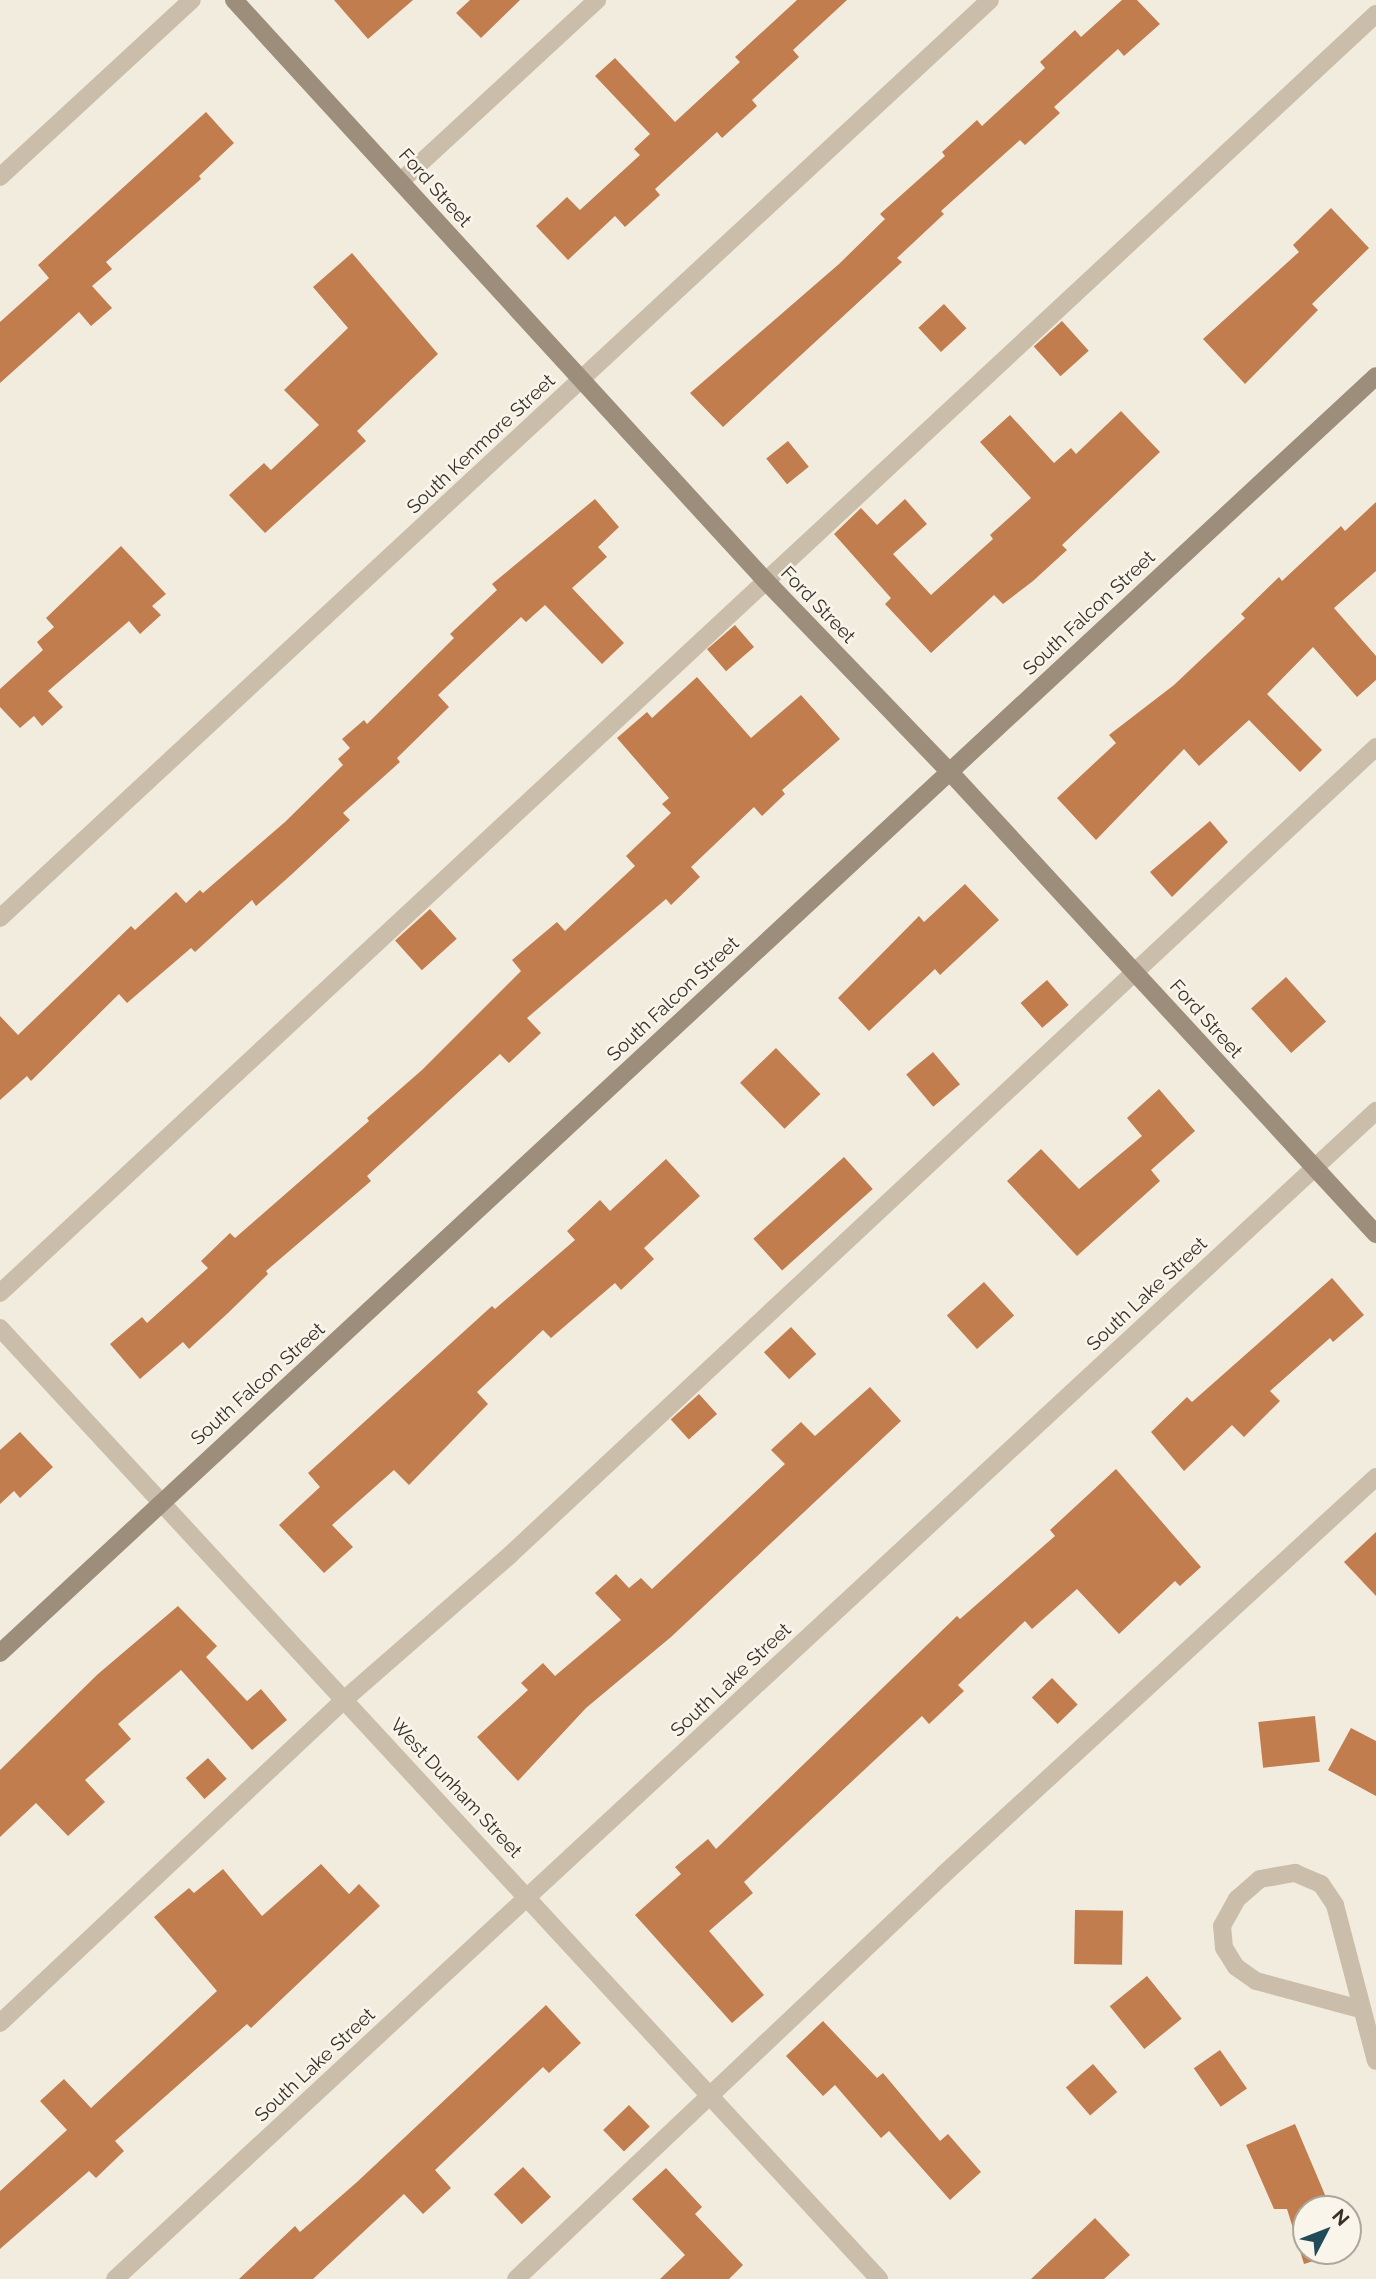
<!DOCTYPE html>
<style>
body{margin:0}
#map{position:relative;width:1376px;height:2279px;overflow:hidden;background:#f2ecdf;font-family:Raleway,sans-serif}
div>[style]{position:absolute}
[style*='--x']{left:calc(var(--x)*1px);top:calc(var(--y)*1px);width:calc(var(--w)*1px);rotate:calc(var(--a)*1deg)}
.building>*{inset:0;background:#c17d4e;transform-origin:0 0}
.lane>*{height:18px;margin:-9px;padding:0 9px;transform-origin:9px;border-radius:9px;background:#cabeab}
.street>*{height:18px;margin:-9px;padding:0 9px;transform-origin:9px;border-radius:9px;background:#cabeab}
.secondary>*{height:18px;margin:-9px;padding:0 9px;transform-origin:9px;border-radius:9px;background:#9d8e7c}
span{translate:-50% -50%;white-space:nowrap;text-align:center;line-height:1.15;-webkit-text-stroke:5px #f9f5eb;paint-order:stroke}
.street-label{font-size:19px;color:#38312a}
.north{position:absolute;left:1292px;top:2195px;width:70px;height:70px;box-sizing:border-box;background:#f9f5eb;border:2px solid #aca79e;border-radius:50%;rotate:48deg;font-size:19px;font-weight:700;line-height:28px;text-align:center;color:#38312a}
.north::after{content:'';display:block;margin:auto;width:24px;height:32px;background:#214b58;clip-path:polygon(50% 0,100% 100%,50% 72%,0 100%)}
</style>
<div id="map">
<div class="building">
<i style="clip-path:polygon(334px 0,413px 0,368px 39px)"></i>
<i style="clip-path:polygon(470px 0,520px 0,481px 38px,456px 13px)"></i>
<i style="clip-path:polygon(797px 0,847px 0,793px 50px,799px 57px,752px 100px,757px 106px,722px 138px,717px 132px,655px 189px,660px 195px,625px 227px,615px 216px,568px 260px,536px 226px,567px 197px,580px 210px,640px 155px,634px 149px,650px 134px,595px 76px,615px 58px,675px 122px,740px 62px,735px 57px)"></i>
<i style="clip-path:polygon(1122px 0,1137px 0,1160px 24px,1124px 56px,1118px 49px,1054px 107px,1060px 113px,1025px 145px,1020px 140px,941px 211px,944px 214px,897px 258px,902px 262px,723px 427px,690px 393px,839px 264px,885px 219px,880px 214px,945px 156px,942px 152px,977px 120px,982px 126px,1045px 68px,1040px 62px,1075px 30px,1081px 37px)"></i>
<i style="clip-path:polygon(206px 112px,234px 143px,199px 176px,201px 179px,106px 262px,112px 269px,92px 286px,112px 308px,91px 326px,79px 312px,0 383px,0 322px,49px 278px,38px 265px)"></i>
<i style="clip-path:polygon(1331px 208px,1369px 248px,1312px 304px,1318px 310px,1245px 384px,1203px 339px,1299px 252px,1293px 245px)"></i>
<i style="clip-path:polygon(352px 253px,438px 354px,357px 431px,366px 441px,265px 533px,229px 495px,264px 463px,271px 470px,319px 425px,284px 390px,348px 328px,313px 287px)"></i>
<i style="left:944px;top:304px;width:33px;height:35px;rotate:47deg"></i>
<i style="left:1062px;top:321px;width:40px;height:38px;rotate:48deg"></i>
<i style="clip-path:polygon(1121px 411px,1160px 452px,1062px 545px,1067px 550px,1033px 581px,1003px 604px,994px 595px,931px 653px,885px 604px,891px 598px,834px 534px,861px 508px,877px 525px,905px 499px,927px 524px,893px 554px,931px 595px,993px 539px,990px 535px,1031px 498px,980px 442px,1010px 415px,1054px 463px,1071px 448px,1076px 454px)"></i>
<i style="left:788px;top:441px;width:33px;height:28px;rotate:51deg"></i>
<i style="clip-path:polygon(595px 499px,619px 527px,598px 547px,607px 557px,572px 588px,624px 643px,602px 664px,545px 605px,526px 622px,521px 617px,438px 695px,449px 707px,397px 758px,400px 762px,343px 813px,350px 820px,291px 875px,256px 906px,252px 900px,195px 952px,191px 948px,127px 1003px,119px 994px,31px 1081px,27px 1076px,0 1100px,0 1016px,18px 1035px,131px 926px,135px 930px,176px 892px,186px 903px,200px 890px,203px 893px,285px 822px,343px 765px,338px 759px,350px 748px,342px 739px,364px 720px,367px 724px,454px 638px,450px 634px,497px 590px,492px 584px)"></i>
<i style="clip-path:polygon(1376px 502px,1376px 571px,1334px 608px,1376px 656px,1376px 680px,1357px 697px,1313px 647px,1267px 694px,1322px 750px,1300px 772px,1249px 720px,1199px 766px,1184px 749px,1096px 840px,1057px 798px,1116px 743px,1109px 735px,1174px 685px,1245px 618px,1241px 614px,1279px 577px,1282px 581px,1341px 526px,1345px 531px)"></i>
<i style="clip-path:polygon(121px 546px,166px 594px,152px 606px,161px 615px,140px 634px,129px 621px,48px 691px,63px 707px,42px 726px,34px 716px,20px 728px,0 707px,0 689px,43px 650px,37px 642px,54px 627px,46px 618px)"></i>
<i style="left:735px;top:625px;width:29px;height:37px;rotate:49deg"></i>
<i style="clip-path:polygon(697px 677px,751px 738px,801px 695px,840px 739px,782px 790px,785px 794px,762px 816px,754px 807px,691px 867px,700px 877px,671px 905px,666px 899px,527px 1018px,541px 1033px,509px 1063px,500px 1054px,367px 1176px,371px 1181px,266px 1271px,268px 1274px,228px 1313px,189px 1349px,183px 1342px,140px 1379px,110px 1344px,142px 1317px,147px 1323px,208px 1268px,201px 1261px,230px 1233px,235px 1238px,369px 1121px,367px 1118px,422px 1070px,521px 971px,512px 960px,557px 922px,565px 931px,635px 866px,626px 856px,671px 813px,662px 804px,669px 798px,617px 738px,647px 712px,652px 718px)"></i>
<i style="clip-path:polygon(1210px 821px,1228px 842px,1172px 897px,1150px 872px)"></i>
<i style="clip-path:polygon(965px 884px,999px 920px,940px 975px,935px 969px,869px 1031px,838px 998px,919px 916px,924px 922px)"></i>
<i style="left:430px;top:909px;width:40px;height:47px;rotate:48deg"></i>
<i style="left:1286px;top:977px;width:60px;height:47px;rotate:48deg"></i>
<i style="left:1047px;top:980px;width:33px;height:35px;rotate:49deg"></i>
<i style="left:776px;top:1048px;width:64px;height:50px;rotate:46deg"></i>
<i style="left:933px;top:1052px;width:42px;height:35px;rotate:50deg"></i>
<i style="clip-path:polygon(1159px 1089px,1195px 1131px,1151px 1170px,1160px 1181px,1077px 1256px,1007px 1181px,1041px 1149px,1079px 1189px,1142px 1136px,1127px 1118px)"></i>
<i style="left:844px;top:1157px;width:43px;height:122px;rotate:48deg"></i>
<i style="clip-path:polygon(666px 1159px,700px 1196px,644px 1248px,654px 1259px,621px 1290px,615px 1283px,551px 1338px,543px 1330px,477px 1392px,488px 1404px,409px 1485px,394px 1470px,332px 1525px,353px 1547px,324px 1573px,279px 1525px,320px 1487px,308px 1473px,492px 1306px,495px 1309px,575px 1240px,567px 1231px,600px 1200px,610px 1211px)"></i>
<i style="clip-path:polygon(1332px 1278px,1364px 1315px,1333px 1342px,1330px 1338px,1270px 1391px,1280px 1401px,1244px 1437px,1232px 1425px,1184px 1471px,1151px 1432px,1187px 1397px,1192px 1402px)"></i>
<i style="left:984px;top:1282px;width:45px;height:50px;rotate:48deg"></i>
<i style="left:791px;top:1327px;width:37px;height:37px;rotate:47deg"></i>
<i style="clip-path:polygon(870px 1387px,901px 1421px,671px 1637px,586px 1708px,518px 1781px,477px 1737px,528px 1690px,521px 1683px,543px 1663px,555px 1676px,621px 1620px,595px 1593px,616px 1574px,629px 1588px,641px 1578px,652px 1589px,785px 1464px,771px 1450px,801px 1422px,815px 1436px)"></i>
<i style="left:699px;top:1394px;width:27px;height:38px;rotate:48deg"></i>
<i style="clip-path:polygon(20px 1432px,53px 1467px,20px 1498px,14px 1491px,0 1504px,0 1450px)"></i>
<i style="clip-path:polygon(1116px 1469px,1201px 1567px,1180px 1586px,1175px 1581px,1119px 1634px,1077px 1589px,1032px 1629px,1025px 1621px,958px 1685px,964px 1691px,929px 1724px,922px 1716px,744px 1882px,753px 1893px,709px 1931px,764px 1995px,732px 2023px,635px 1915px,681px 1874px,675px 1867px,708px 1839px,716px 1849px,957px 1616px,960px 1619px,1055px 1536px,1050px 1530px)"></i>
<i style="clip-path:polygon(1376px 1532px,1376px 1596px,1344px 1562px)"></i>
<i style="clip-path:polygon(178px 1606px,217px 1646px,206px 1657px,247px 1701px,261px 1689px,287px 1720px,252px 1750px,181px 1670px,118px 1724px,131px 1739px,85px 1780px,105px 1802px,68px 1836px,36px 1803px,0 1837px,0 1770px,98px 1674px)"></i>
<i style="left:1052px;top:1678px;width:37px;height:28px;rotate:46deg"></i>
<i style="left:1315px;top:1716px;width:46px;height:57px;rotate:84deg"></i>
<i style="clip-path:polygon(1351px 1728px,1376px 1741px,1376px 1796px,1328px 1770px)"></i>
<i style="left:208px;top:1758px;width:28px;height:30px;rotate:48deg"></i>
<i style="clip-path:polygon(321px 1864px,349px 1894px,359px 1884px,380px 1906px,251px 2028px,247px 2024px,115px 2141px,124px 2151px,96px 2178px,89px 2171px,0 2249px,0 2191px,67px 2130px,40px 2101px,64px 2079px,91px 2108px,217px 1991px,154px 1917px,189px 1888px,194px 1893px,223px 1869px,262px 1916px)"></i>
<i style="left:1075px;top:1910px;width:48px;height:54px;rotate:1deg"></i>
<i style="left:1147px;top:1976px;width:55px;height:48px;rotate:51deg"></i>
<i style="clip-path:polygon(546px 2005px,581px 2043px,549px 2073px,543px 2067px,435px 2170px,451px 2188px,423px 2214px,404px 2194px,313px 2279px,239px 2279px,295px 2226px,300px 2232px,357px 2182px)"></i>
<i style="clip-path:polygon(823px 2021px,877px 2078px,883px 2073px,940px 2141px,948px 2134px,981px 2172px,950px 2200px,889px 2131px,881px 2138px,835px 2085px,823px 2096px,786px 2056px)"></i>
<i style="left:1220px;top:2050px;width:47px;height:32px;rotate:55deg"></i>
<i style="left:1093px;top:2064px;width:37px;height:36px;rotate:49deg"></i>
<i style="left:629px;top:2105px;width:30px;height:36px;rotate:46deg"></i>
<i style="clip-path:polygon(1295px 2124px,1331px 2209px,1306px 2209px,1306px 2251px,1345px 2251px,1304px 2264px,1287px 2209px,1274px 2209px,1246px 2145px)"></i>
<i style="left:523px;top:2167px;width:41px;height:40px;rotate:47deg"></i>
<i style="clip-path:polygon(666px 2168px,702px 2207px,695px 2214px,743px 2265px,729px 2279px,660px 2279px,685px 2255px,632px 2199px)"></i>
<i style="clip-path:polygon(1095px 2218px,1130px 2255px,1104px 2279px,1031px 2279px)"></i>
</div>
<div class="lane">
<i style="--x:401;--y:181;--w:267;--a:-42.7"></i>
<i style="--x:0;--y:1293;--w:1879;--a:-42.91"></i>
<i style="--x:0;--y:2023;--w:473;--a:-43.2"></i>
<i style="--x:345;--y:1699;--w:220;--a:-41.1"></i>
<i style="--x:511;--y:1554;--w:1183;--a:-43.01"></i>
<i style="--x:516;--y:2279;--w:588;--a:-43.41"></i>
<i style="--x:943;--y:1875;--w:588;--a:-42.59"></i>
</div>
<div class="street">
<i style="--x:0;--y:177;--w:261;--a:-42.7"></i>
<i style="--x:0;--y:918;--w:1350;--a:-42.84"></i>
<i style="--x:0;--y:1328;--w:1295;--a:47.25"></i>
<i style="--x:1360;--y:2009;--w:108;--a:-164.9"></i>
<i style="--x:1256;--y:1981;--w:24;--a:-145"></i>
<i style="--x:1236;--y:1967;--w:22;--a:-122"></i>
<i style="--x:1224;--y:1948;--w:22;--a:-95"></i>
<i style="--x:1222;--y:1926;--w:31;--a:-61"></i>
<i style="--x:1237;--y:1899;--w:30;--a:-41"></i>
<i style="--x:1260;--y:1879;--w:36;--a:-10"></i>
<i style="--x:1295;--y:1873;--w:28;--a:23"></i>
<i style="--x:1321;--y:1884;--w:25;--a:56"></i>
<i style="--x:1335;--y:1905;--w:161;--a:75.3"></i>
<i style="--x:115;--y:2279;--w:1719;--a:-42.81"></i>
</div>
<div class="secondary">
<i style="--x:234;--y:0;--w:785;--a:47.53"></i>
<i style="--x:764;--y:579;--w:267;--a:46.1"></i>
<i style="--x:949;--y:771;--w:630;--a:47.32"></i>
<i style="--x:0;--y:1653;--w:1877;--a:-42.86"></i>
</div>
<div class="street-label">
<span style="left:435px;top:188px;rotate:48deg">Ford Street</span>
<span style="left:481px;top:444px;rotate:-43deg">South Kenmore Street</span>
<span style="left:818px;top:605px;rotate:46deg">Ford Street</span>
<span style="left:1089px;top:613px;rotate:-43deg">South Falcon Street</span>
<span style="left:673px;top:999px;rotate:-43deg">South Falcon Street</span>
<span style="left:1206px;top:1019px;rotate:48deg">Ford Street</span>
<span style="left:1147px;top:1294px;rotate:-43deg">South Lake Street</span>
<span style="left:258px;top:1384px;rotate:-42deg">South Falcon Street</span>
<span style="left:731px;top:1680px;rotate:-43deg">South Lake Street</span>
<span style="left:456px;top:1788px;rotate:47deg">West Dunham Street</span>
<span style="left:315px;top:2065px;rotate:-43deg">South Lake Street</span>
</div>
<div class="north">N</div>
</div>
